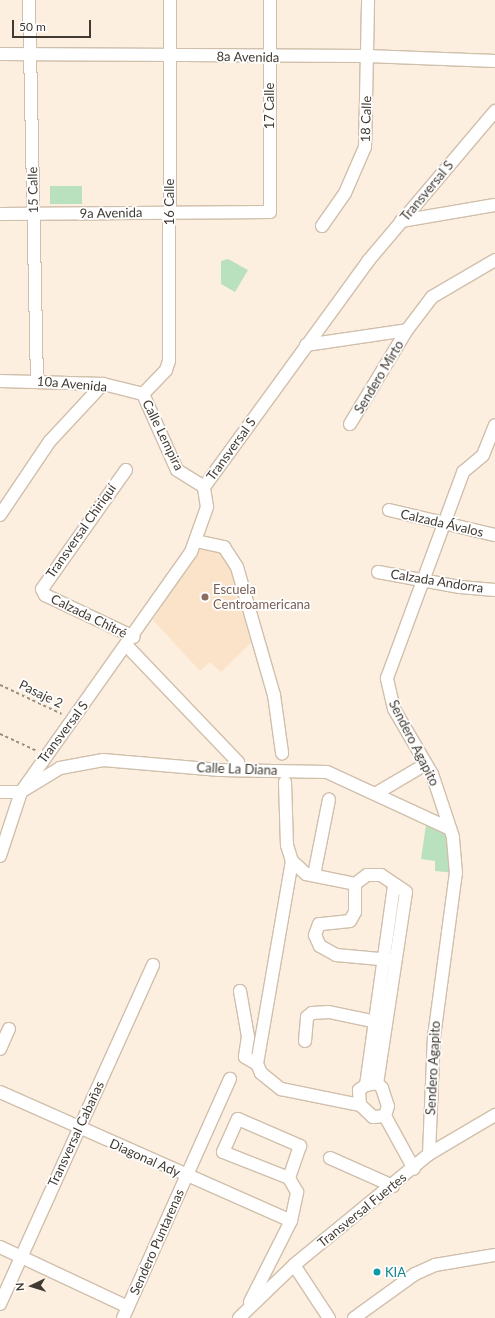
<!DOCTYPE html>
<meta charset="utf-8">
<style>
body{margin:0}
#map{position:relative;width:495px;height:1318px;overflow:hidden;background:#fdefdf;font-family:Lato,sans-serif}
div>[style]{position:absolute}
[style*='--x']{left:calc(var(--x)*1px);top:calc(var(--y)*1px);width:calc(var(--w)*1px);rotate:calc(var(--a)*1deg)}
.built>*{inset:0;background:#fae3c9}
.green>*{inset:0;background:#bae1bd;transform-origin:0 0}
.path>*{height:2px;margin-top:-1px;transform-origin:0;background:repeating-linear-gradient(90deg,#988e82 0 3px,transparent 0 6px)}
.roads{filter:drop-shadow(1px 0 #d0bfab) drop-shadow(-1px 0 #d0bfab) drop-shadow(0 1px #d0bfab) drop-shadow(0 -1px #d0bfab)}
.minor>*{height:12px;margin:-6px;padding:0 6px;transform-origin:6px;border-radius:6px;background:#fff}
.dots>*{width:11px;height:11px;translate:-50% -50%;box-sizing:border-box;border:2px solid #fff;border-radius:50%}
span{translate:-50% -50%;white-space:nowrap;text-align:center;line-height:1.15;-webkit-text-stroke:3.5px #fff;paint-order:stroke}
.street-label{font-size:13px;color:#413a32}
.education-label{font-size:13px;color:#785e54}
.left{translate:0 -50%;text-align:left}
.culture-label{font-size:13px;color:#0d838f}
.north{position:absolute;left:12px;top:1266px;width:40px;height:40px;-webkit-text-stroke:3px #fff;paint-order:stroke;rotate:266deg;font-size:11px;font-weight:700;line-height:16px;text-align:center;color:#413a32}
.north::after{content:'';display:block;margin:auto;width:14px;height:18px;background:#413a32;clip-path:polygon(50% 0,100% 100%,50% 72%,0 100%)}
.scale{position:absolute;left:12px;top:20px;width:79px;height:18px;box-sizing:border-box;border:2px solid #413a32;border-top:0;padding-left:5px;font-size:12px;line-height:14px;white-space:nowrap;color:#413a32;-webkit-text-stroke:3px #fff;paint-order:stroke}
</style>
<div id="map">
<div class="built">
<i style="clip-path:polygon(199px 545px,223px 553px,233px 562px,255px 639px,221px 672px,210px 662px,200px 671px,153px 620px)"></i>
</div>
<div class="green">
<i style="left:50px;top:186px;width:32px;height:18px"></i>
<i style="clip-path:polygon(228px 259px,248px 270px,235px 292px,221px 284px,221px 261px)"></i>
<i style="clip-path:polygon(427px 818px,448px 828px,456px 873px,435px 871px,435px 861px,421px 859px)"></i>
</div>
<div class="path">
<i style="--x:0;--y:685;--w:68;--a:25.1"></i>
<i style="--x:0;--y:734;--w:41;--a:24.7"></i>
</div>
<div class="roads">
<div class="minor">
<i style="--x:29;--y:0;--w:380;--a:88.8"></i>
<i style="--x:0;--y:54;--w:367;--a:0.3"></i>
<i style="--x:367;--y:56;--w:128;--a:2.2"></i>
<i style="--x:0;--y:214;--w:270;--a:-0.4"></i>
<i style="--x:270;--y:212;--w:212;--a:-90"></i>
<i style="--x:401;--y:221;--w:95;--a:-9.7"></i>
<i style="--x:322;--y:226;--w:40;--a:-55.1"></i>
<i style="--x:345;--y:193;--w:50;--a:-66.5"></i>
<i style="--x:365;--y:147;--w:147;--a:-88.8"></i>
<i style="--x:306;--y:345;--w:102;--a:-8.4"></i>
<i style="--x:407;--y:330;--w:41;--a:-52.9"></i>
<i style="--x:432;--y:297;--w:73;--a:-30.4"></i>
<i style="--x:0;--y:381;--w:103;--a:1.7"></i>
<i style="--x:103;--y:384;--w:41;--a:14"></i>
<i style="--x:143;--y:394;--w:33;--a:-46"></i>
<i style="--x:166;--y:370;--w:9;--a:-72"></i>
<i style="--x:169;--y:361;--w:361;--a:-89.8"></i>
<i style="--x:143;--y:394;--w:83;--a:65.9"></i>
<i style="--x:177;--y:470;--w:32;--a:32"></i>
<i style="--x:350;--y:424;--w:110;--a:-58.8"></i>
<i style="--x:126;--y:470;--w:146;--a:125.2"></i>
<i style="--x:42;--y:589;--w:7;--a:63"></i>
<i style="--x:45;--y:595;--w:98;--a:25.3"></i>
<i style="--x:389;--y:510;--w:109;--a:13.3"></i>
<i style="--x:0;--y:515;--w:89;--a:-56"></i>
<i style="--x:50;--y:441;--w:78;--a:-47.1"></i>
<i style="--x:196;--y:541;--w:29;--a:12"></i>
<i style="--x:224;--y:547;--w:24;--a:57"></i>
<i style="--x:237;--y:567;--w:133;--a:73.9"></i>
<i style="--x:274;--y:695;--w:59;--a:82.1"></i>
<i style="--x:378;--y:572;--w:83;--a:10.4"></i>
<i style="--x:460;--y:587;--w:35;--a:5"></i>
<i style="--x:127;--y:646;--w:161;--a:46.3"></i>
<i style="--x:285;--y:782;--w:63;--a:88.2"></i>
<i style="--x:287;--y:845;--w:17;--a:73"></i>
<i style="--x:292;--y:861;--w:19;--a:43"></i>
<i style="--x:306;--y:874;--w:50;--a:11.5"></i>
<i style="--x:355;--y:884;--w:15;--a:-37"></i>
<i style="--x:367;--y:875;--w:14;--a:0"></i>
<i style="--x:381;--y:875;--w:30;--a:34"></i>
<i style="--x:406;--y:892;--w:193;--a:98.6"></i>
<i style="--x:24;--y:790;--w:42;--a:-31.4"></i>
<i style="--x:60;--y:768;--w:44;--a:-10.5"></i>
<i style="--x:103;--y:760;--w:117;--a:4.9"></i>
<i style="--x:220;--y:770;--w:107;--a:1.1"></i>
<i style="--x:327;--y:772;--w:133;--a:24.8"></i>
<i style="--x:0;--y:792;--w:21;--a:0"></i>
<i style="--x:375;--y:794;--w:59;--a:-30.5"></i>
<i style="--x:0;--y:856;--w:67;--a:-71.8"></i>
<i style="--x:21;--y:792;--w:294;--a:-54.7"></i>
<i style="--x:191;--y:552;--w:48;--a:-70.4"></i>
<i style="--x:207;--y:507;--w:20;--a:-99"></i>
<i style="--x:204;--y:487;--w:279;--a:-54"></i>
<i style="--x:368;--y:261;--w:197;--a:-49.7"></i>
<i style="--x:292;--y:861;--w:206;--a:99.8"></i>
<i style="--x:257;--y:1064;--w:10;--a:66"></i>
<i style="--x:261;--y:1073;--w:26;--a:39"></i>
<i style="--x:281;--y:1089;--w:81;--a:11.4"></i>
<i style="--x:314;--y:875;--w:77;--a:-78.8"></i>
<i style="--x:355;--y:884;--w:28;--a:90"></i>
<i style="--x:355;--y:912;--w:10;--a:119"></i>
<i style="--x:350;--y:921;--w:31;--a:174"></i>
<i style="--x:319;--y:924;--w:12;--a:110"></i>
<i style="--x:315;--y:935;--w:12;--a:66"></i>
<i style="--x:320;--y:946;--w:18;--a:29"></i>
<i style="--x:336;--y:955;--w:55;--a:5.2"></i>
<i style="--x:240;--y:991;--w:47;--a:80.1"></i>
<i style="--x:248;--y:1037;--w:20;--a:99"></i>
<i style="--x:245;--y:1057;--w:14;--a:30"></i>
<i style="--x:305;--y:1041;--w:24;--a:-85"></i>
<i style="--x:307;--y:1017;--w:6;--a:-39"></i>
<i style="--x:312;--y:1013;--w:17;--a:-3"></i>
<i style="--x:329;--y:1012;--w:53;--a:11.9"></i>
<i style="--x:0;--y:1049;--w:22;--a:-66"></i>
<i style="--x:366;--y:1085;--w:202;--a:-82"></i>
<i style="--x:0;--y:1092;--w:318;--a:23.9"></i>
<i style="--x:385;--y:1116;--w:12;--a:175"></i>
<i style="--x:373;--y:1117;--w:18;--a:-137"></i>
<i style="--x:360;--y:1105;--w:15;--a:-94"></i>
<i style="--x:359;--y:1090;--w:9;--a:-36"></i>
<i style="--x:366;--y:1085;--w:11;--a:-10"></i>
<i style="--x:377;--y:1083;--w:7;--a:45"></i>
<i style="--x:382;--y:1088;--w:19;--a:72"></i>
<i style="--x:388;--y:1106;--w:10;--a:107"></i>
<i style="--x:385;--y:1116;--w:60;--a:61.3"></i>
<i style="--x:238;--y:1119;--w:68;--a:23.5"></i>
<i style="--x:300;--y:1146;--w:34;--a:109"></i>
<i style="--x:289;--y:1178;--w:71;--a:-158.5"></i>
<i style="--x:223;--y:1152;--w:36;--a:-66"></i>
<i style="--x:429;--y:1154;--w:117;--a:-87.6"></i>
<i style="--x:434;--y:1037;--w:165;--a:-82.4"></i>
<i style="--x:456;--y:873;--w:36;--a:-95"></i>
<i style="--x:453;--y:837;--w:66;--a:-108.4"></i>
<i style="--x:432;--y:774;--w:75;--a:-120.3"></i>
<i style="--x:394;--y:709;--w:32;--a:-103"></i>
<i style="--x:387;--y:678;--w:220;--a:-69.7"></i>
<i style="--x:463;--y:472;--w:26;--a:-40"></i>
<i style="--x:483;--y:455;--w:32;--a:-68"></i>
<i style="--x:330;--y:1158;--w:69;--a:24"></i>
<i style="--x:0;--y:1247;--w:141;--a:25.1"></i>
<i style="--x:294;--y:1265;--w:64;--a:56.6"></i>
<i style="--x:250;--y:1302;--w:91;--a:-63.2"></i>
<i style="--x:291;--y:1221;--w:30;--a:-78"></i>
<i style="--x:297;--y:1192;--w:16;--a:-120"></i>
<i style="--x:0;--y:1304;--w:372;--a:-65.7"></i>
<i style="--x:123;--y:1318;--w:262;--a:-65.9"></i>
<i style="--x:239;--y:1318;--w:76;--a:-43.9"></i>
<i style="--x:294;--y:1265;--w:175;--a:-39.4"></i>
<i style="--x:429;--y:1154;--w:77;--a:-30.6"></i>
<i style="--x:354;--y:1318;--w:75;--a:-35.8"></i>
<i style="--x:415;--y:1274;--w:22;--a:-24"></i>
<i style="--x:435;--y:1265;--w:61;--a:-9.5"></i>
</div>
</div>
<div class="dots">
<i style="left:205px;top:597px;background:#8d6e63"></i>
<i style="left:377px;top:1272px;background:#0f9aa8"></i>
</div>
<div class="street-label">
<span style="left:248px;top:57px;rotate:1deg">8a Avenida</span>
<span style="left:269px;top:106px;rotate:-90deg">17 Calle</span>
<span style="left:366px;top:119px;rotate:-88deg">18 Calle</span>
<span style="left:33px;top:190px;rotate:-91deg">15 Calle</span>
<span style="left:427px;top:191px;rotate:-50deg">Transversal S</span>
<span style="left:169px;top:202px;rotate:-90deg">16 Calle</span>
<span style="left:111px;top:213px;rotate:-1deg">9a Avenida</span>
<span style="left:379px;top:377px;rotate:-59deg">Sendero Mirto</span>
<span style="left:72px;top:384px;rotate:5deg">10a Avenida</span>
<span style="left:163px;top:435px;rotate:64deg">Calle Lempira</span>
<span style="left:231px;top:449px;rotate:-54deg">Transversal S</span>
<span style="left:442px;top:523px;rotate:13deg">Calzada Ávalos</span>
<span style="left:81px;top:531px;rotate:-55deg">Transversal Chiriquí</span>
<span style="left:437px;top:581px;rotate:9deg">Calzada Andorra</span>
<span style="left:89px;top:616px;rotate:26deg">Calzada Chitré</span>
<span style="left:41px;top:694px;rotate:26deg">Pasaje 2</span>
<span style="left:63px;top:732px;rotate:-53deg">Transversal S</span>
<span style="left:414px;top:743px;rotate:63deg">Sendero Agapito</span>
<span style="left:237px;top:769px;rotate:2deg">Calle La Diana</span>
<span style="left:433px;top:1068px;rotate:-87deg">Sendero Agapito</span>
<span style="left:76px;top:1134px;rotate:-65deg">Transversal Cabañas</span>
<span style="left:145px;top:1158px;rotate:24deg">Diagonal Ady</span>
<span style="left:362px;top:1210px;rotate:-39deg">Transversal Fuertes</span>
<span style="left:157px;top:1242px;rotate:-66deg">Sendero Puntarenas</span>
</div>
<div class="education-label">
<span class="left" style="left:213px;top:597px">Escuela<br>Centroamericana</span>
</div>
<div class="culture-label">
<span class="left" style="left:385px;top:1272px">KIA</span>
</div>
<div class="north">N</div>
<div class="scale">50 m</div>
</div>
